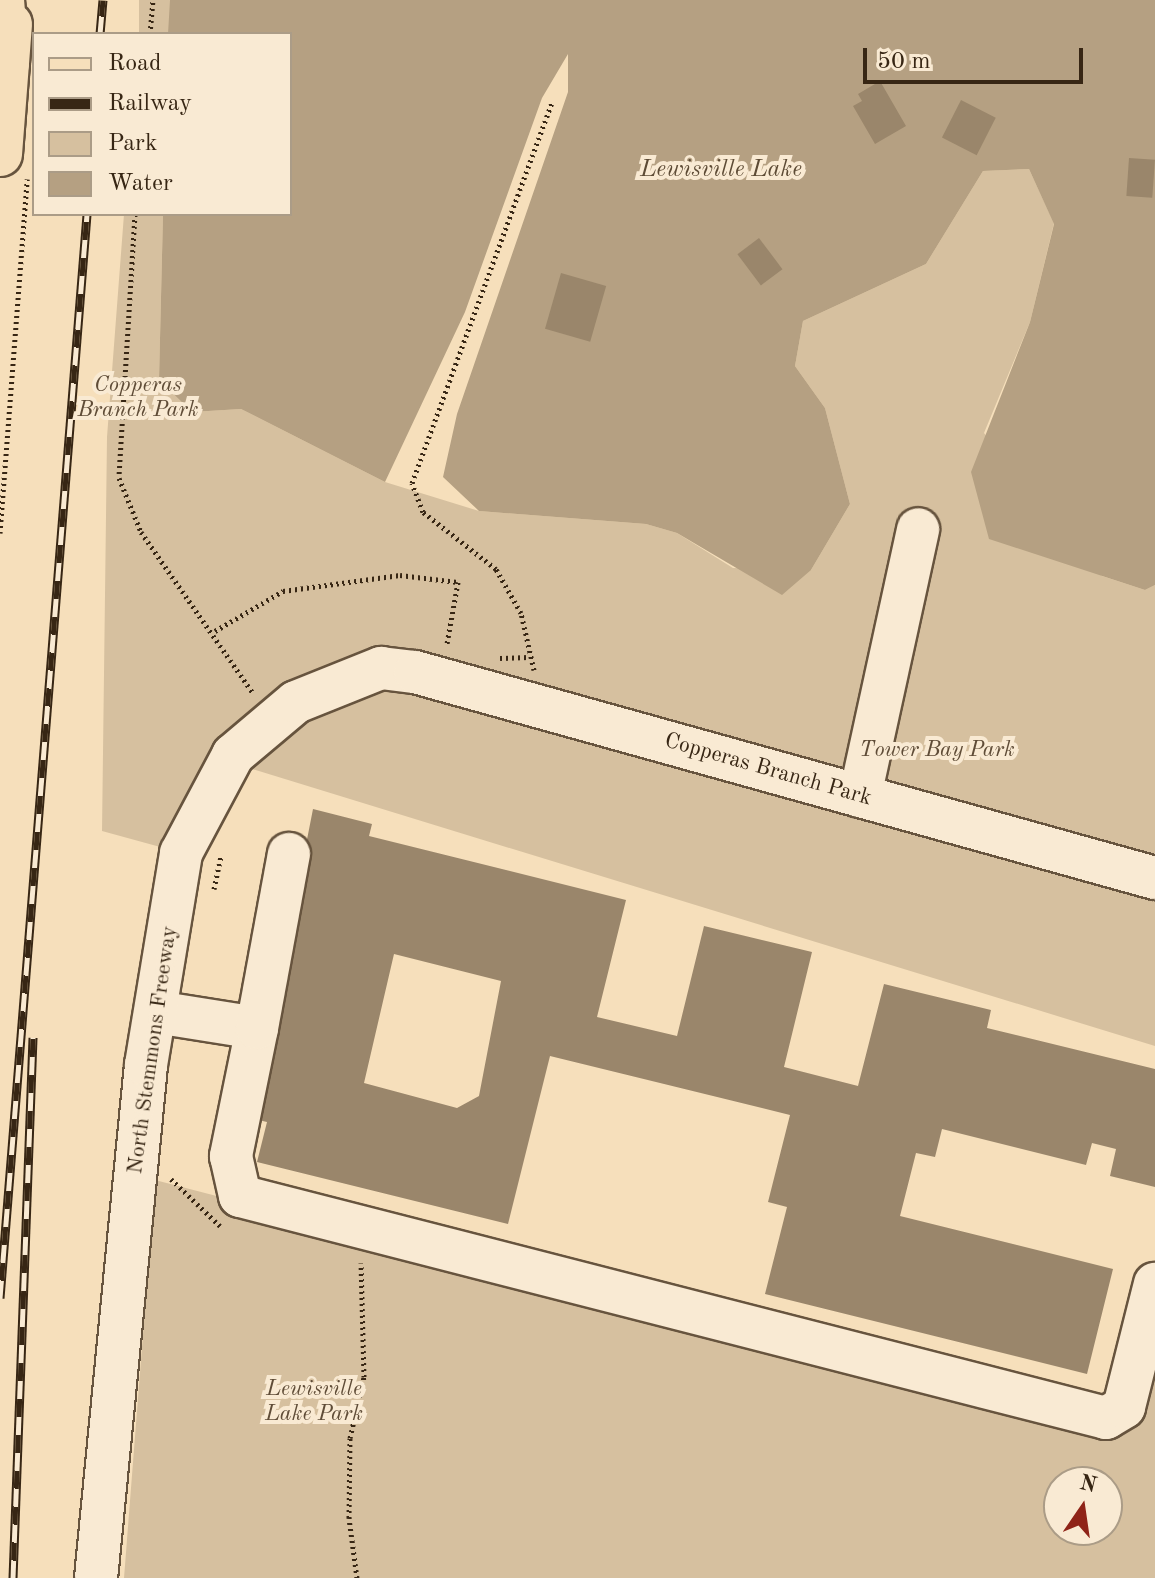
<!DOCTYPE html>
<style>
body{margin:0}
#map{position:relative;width:1155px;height:1578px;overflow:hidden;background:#f6dfbb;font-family:"Old Standard TT",serif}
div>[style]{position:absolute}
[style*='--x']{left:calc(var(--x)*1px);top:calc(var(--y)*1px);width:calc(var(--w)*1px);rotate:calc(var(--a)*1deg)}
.green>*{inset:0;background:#d6c09f;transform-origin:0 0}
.water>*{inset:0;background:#b5a082}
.building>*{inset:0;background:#9a866b;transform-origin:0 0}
.path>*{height:5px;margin-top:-2.5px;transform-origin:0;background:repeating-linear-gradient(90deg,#372614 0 2px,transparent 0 6px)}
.roads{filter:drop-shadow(2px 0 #67543e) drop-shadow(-2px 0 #67543e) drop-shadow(0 2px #67543e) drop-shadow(0 -2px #67543e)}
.minor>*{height:42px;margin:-21px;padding:0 21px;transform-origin:21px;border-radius:21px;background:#f9ead3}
.major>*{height:44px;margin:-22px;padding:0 22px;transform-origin:22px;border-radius:22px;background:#f6dfbb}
.highway>*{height:44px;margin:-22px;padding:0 22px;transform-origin:22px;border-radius:22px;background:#f6dfbb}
.rail>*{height:9px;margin-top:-4.5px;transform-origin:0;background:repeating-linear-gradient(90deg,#f9ead3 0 18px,#372614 0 36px);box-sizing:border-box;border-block:2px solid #372614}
span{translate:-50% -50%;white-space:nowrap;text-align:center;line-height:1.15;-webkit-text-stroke:8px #f9ead3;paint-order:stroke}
.park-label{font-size:22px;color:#5f4c37;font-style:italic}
.street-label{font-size:22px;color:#372614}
.water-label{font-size:24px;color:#5d4b35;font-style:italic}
.legend{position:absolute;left:32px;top:32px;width:260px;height:184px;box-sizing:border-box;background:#f9ead3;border:2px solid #ab9c87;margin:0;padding:10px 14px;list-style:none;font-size:24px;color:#372614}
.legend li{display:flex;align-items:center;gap:16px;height:40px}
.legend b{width:40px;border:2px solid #ab9c87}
.north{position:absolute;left:1043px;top:1466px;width:80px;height:80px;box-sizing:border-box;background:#f9ead3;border:2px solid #ab9c87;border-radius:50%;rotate:13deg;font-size:22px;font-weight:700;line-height:32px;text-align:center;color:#372614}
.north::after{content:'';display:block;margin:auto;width:28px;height:36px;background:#8f2418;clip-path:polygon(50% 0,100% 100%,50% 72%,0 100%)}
.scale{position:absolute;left:863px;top:48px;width:220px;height:36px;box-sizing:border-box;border:4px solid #372614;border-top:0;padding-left:10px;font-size:24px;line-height:28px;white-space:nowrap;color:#372614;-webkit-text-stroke:6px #f9ead3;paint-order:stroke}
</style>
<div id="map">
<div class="green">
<i style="left:139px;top:0;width:31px;height:34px"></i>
<i style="clip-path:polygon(1029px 169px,1054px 223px,1030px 322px,984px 433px,1102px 576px,1145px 590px,1155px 585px,1155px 1046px,252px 769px,213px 818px,204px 859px,102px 831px,107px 437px,124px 214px,163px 214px,159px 380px,192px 412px,241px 409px,385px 482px,479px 511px,646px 524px,677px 533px,733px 568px,811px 570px,850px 504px,825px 408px,795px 366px,803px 321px,926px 264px,983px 171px)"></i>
<i style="clip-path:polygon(evenodd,155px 1180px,1123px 1432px,1155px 1306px,1155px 1578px,124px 1578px,155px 1180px,1059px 1482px,1107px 1482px,1107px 1530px,1059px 1530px,1059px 1482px)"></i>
</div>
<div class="water">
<i style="clip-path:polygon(170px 0,1155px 0,1155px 585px,1145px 590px,989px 539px,971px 472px,1030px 322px,1054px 224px,1029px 169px,983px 171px,926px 264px,803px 321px,795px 366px,825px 408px,850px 504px,811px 570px,782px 595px,677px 533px,646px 524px,479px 511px,443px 477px,457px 414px,568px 92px,568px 54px,542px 98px,465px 312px,385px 482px,241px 409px,192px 412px,159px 380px,163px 214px,290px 214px,290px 34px,168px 34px)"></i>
</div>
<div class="building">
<i style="clip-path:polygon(880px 81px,906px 126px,875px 144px,853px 106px,862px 101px,858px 94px)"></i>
<i style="left:961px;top:100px;width:39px;height:42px;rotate:27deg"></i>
<i style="left:1129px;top:158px;width:26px;height:38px;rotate:4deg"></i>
<i style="left:759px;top:238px;width:39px;height:27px;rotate:53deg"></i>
<i style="left:561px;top:273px;width:47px;height:58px;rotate:16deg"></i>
<i style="clip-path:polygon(evenodd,313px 809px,372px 824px,369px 836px,626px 900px,597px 1017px,677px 1036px,704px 926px,812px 952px,784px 1067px,858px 1086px,884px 984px,991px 1010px,987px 1028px,1155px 1069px,1155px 1187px,1110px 1176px,1116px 1149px,1092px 1143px,1086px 1165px,942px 1129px,935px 1157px,916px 1153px,900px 1216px,1113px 1269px,1087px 1374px,765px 1294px,787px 1207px,768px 1202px,790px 1115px,550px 1056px,508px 1224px,257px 1162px,267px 1122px,254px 1119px,287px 985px,279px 982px,313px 809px,394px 954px,501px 981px,479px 1096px,457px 1108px,364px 1083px,394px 954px)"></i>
</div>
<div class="path">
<i style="--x:150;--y:34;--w:34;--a:-85"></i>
<i style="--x:135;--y:214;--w:264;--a:93.5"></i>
<i style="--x:119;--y:478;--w:58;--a:67.8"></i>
<i style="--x:141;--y:532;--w:196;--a:55.2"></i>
<i style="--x:0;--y:533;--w:355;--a:-85.6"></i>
<i style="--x:215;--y:631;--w:79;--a:-30.5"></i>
<i style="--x:283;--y:591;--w:118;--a:-7.8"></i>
<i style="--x:400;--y:575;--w:58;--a:6.9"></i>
<i style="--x:458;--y:582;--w:63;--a:100.1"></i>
<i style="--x:500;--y:658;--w:29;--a:-2"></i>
<i style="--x:534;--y:670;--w:58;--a:-102.8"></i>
<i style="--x:521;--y:613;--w:51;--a:-119.6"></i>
<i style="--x:496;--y:569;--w:93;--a:-142"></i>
<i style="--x:423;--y:512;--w:31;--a:-111"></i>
<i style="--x:412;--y:483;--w:406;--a:-69.8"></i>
<i style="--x:214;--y:889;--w:34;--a:-78"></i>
<i style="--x:171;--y:1179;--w:68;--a:43.8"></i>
<i style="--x:357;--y:1578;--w:61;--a:-97.6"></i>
<i style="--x:349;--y:1518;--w:80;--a:-89.3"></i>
<i style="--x:350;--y:1438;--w:63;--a:-77.1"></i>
<i style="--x:364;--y:1377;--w:114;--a:-91.5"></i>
</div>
<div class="roads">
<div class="minor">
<i style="--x:860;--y:796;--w:273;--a:-77.7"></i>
<i style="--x:156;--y:1012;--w:102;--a:9"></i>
<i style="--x:257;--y:1028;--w:131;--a:101.5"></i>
<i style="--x:231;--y:1156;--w:41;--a:77.3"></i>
<i style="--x:240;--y:1196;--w:894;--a:14.38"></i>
<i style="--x:1106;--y:1418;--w:21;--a:-31"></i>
<i style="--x:1124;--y:1407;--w:127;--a:-75.9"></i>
<i style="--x:257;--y:1028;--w:177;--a:-79.6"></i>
<i style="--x:96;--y:1578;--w:515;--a:-84.43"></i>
<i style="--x:146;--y:1065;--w:215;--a:-80.6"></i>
<i style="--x:181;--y:853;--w:111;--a:-62"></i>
<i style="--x:233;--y:755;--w:82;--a:-40.1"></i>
<i style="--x:296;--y:702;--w:92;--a:-21.8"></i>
<i style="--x:381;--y:668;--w:34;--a:7"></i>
<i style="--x:415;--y:672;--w:768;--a:15.56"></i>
</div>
<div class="major">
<i style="--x:0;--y:154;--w:130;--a:-85.6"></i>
</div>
<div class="highway">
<i style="--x:2;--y:0;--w:64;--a:85.5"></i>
</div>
</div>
<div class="rail">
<i style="--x:100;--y:34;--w:34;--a:-85"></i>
<i style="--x:0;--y:1298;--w:1087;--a:-85.41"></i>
<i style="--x:13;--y:1578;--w:541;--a:-87.88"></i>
</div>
<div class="park-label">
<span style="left:138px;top:398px">Copperas<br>Branch Park</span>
<span style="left:937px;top:751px">Tower Bay Park</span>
<span style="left:314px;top:1402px">Lewisville<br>Lake Park</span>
</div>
<div class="street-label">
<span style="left:768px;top:770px;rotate:16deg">Copperas Branch Park</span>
<span style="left:153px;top:1050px;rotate:-82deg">North Stemmons Freeway</span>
</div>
<div class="water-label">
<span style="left:721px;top:171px">Lewisville Lake</span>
</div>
<ul class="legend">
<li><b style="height:10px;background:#f6dfbb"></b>Road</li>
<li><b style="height:10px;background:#372614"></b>Railway</li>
<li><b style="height:22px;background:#d6c09f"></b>Park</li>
<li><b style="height:22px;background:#b5a082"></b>Water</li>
</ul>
<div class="north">N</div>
<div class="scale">50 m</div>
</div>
